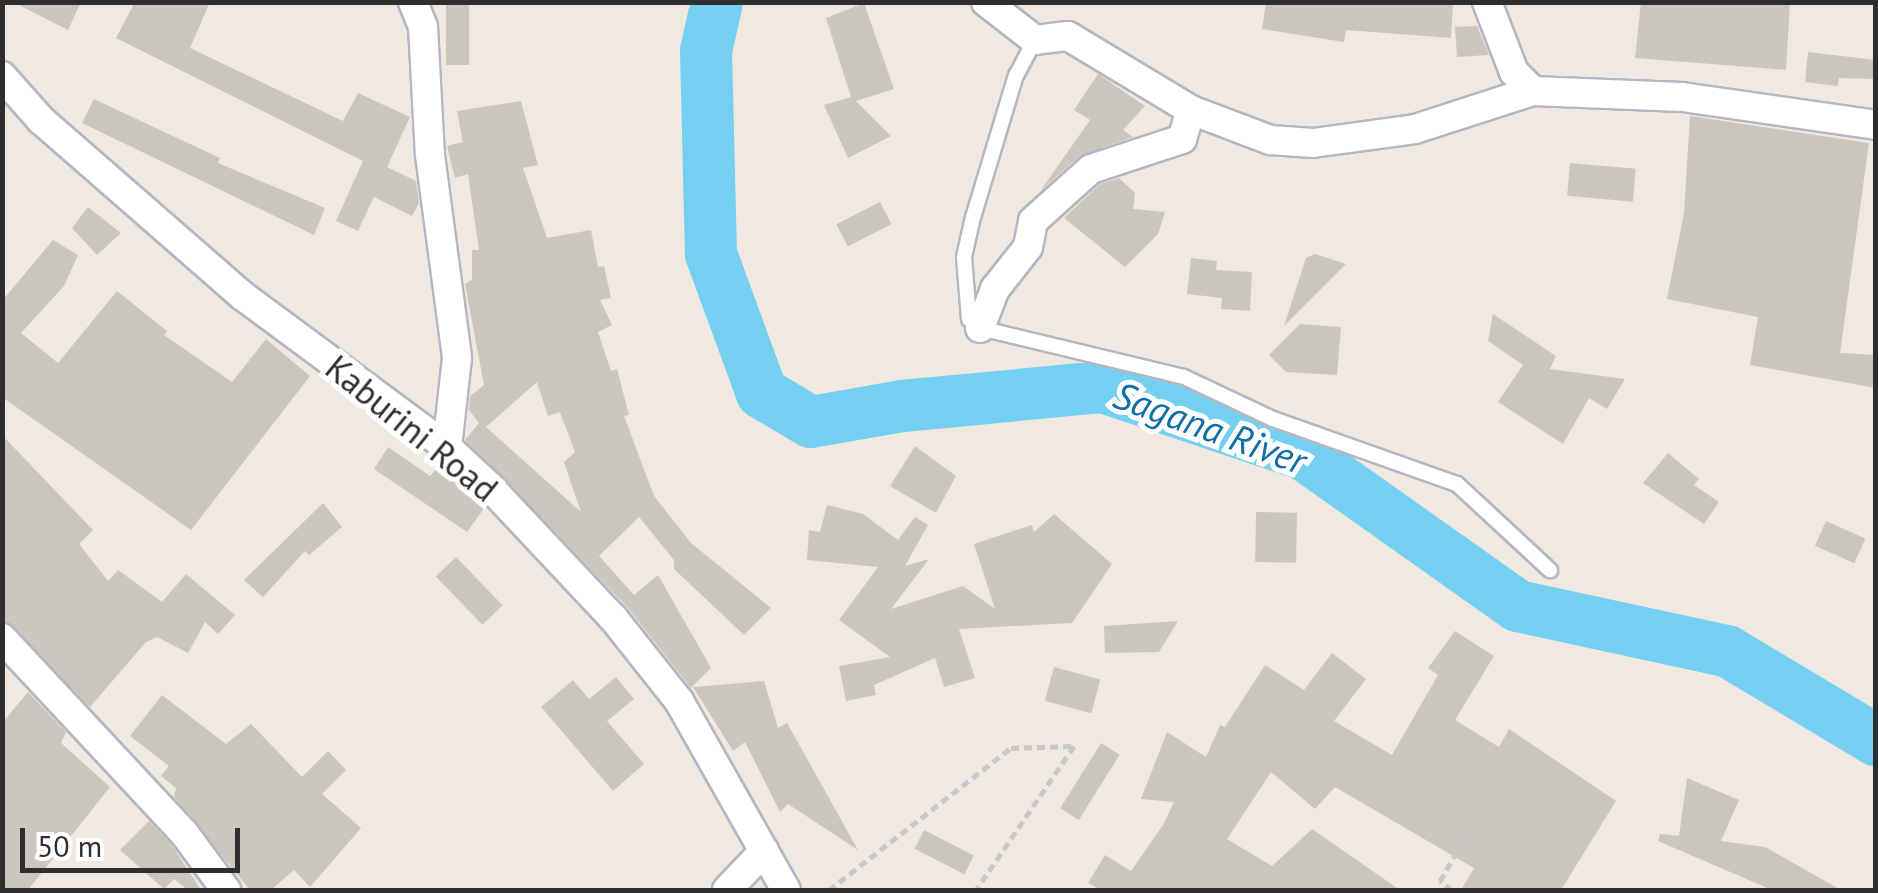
<!DOCTYPE html>
<style>
body{margin:0}
#map{position:relative;width:1878px;height:893px;overflow:hidden;background:#efe9e1;font-family:"PT Sans",sans-serif}
div>[style]{position:absolute}
[style*='--x']{left:calc(var(--x)*1px);top:calc(var(--y)*1px);width:calc(var(--w)*1px);rotate:calc(var(--a)*1deg)}
.river>*{height:52px;margin:-26px;padding:0 26px;transform-origin:26px;border-radius:26px;background:#75cff0}
.building>*{inset:0;background:#cbc7bf;transform-origin:0 0}
.path>*{height:5px;margin-top:-2.5px;transform-origin:0;background:repeating-linear-gradient(90deg,#c9c9c9 0 8px,transparent 0 13px)}
.roads{filter:drop-shadow(2px 0 #b4b7c1) drop-shadow(-2px 0 #b4b7c1) drop-shadow(0 2px #b4b7c1) drop-shadow(0 -2px #b4b7c1)}
.service>*{height:14px;margin:-7px;padding:0 7px;transform-origin:7px;border-radius:7px;background:#fff}
.minor>*{height:28px;margin:-14px;padding:0 14px;transform-origin:14px;border-radius:14px;background:#fff}
span{translate:-50% -50%;white-space:nowrap;text-align:center;line-height:1.15;-webkit-text-stroke:10px #fff;paint-order:stroke}
.street-label{font-size:35px;color:#2e2e2e}
.water-label{font-size:38px;color:#0d6fa3;font-style:italic}
.frame{position:absolute;inset:0;border:5px solid #2e2e2e;pointer-events:none}
.scale{position:absolute;left:20px;top:828px;width:220px;height:45px;box-sizing:border-box;border:5px solid #2e2e2e;border-top:0;padding-left:12px;font-size:30px;line-height:35px;white-space:nowrap;color:#2e2e2e;-webkit-text-stroke:8px #fff;paint-order:stroke}
</style>
<div id="map">
<div class="river">
<i style="--x:717;--y:2;--w:50;--a:102.7"></i>
<i style="--x:706;--y:51;--w:203;--a:88.6"></i>
<i style="--x:711;--y:254;--w:148;--a:69.9"></i>
<i style="--x:762;--y:393;--w:57;--a:30.6"></i>
<i style="--x:811;--y:422;--w:92;--a:-10"></i>
<i style="--x:902;--y:406;--w:202;--a:-5.4"></i>
<i style="--x:1103;--y:387;--w:211;--a:18.5"></i>
<i style="--x:1303;--y:454;--w:263;--a:35.3"></i>
<i style="--x:1518;--y:606;--w:214;--a:12.2"></i>
<i style="--x:1727;--y:651;--w:174;--a:30.9"></i>
</div>
<div class="building">
<i style="clip-path:polygon(13px 2px,81px 2px,68px 30px)"></i>
<i style="clip-path:polygon(135px 2px,210px 2px,190px 48px,343px 121px,358px 93px,410px 117px,387px 167px,416px 181px,419px 203px,412px 216px,374px 197px,358px 231px,336px 221px,363px 161px,116px 38px)"></i>
<i style="left:446px;top:2px;width:23px;height:63px"></i>
<i style="clip-path:polygon(1266px 2px,1453px 2px,1451px 38px,1346px 30px,1344px 42px,1262px 29px)"></i>
<i style="clip-path:polygon(1641px 2px,1790px 2px,1786px 70px,1635px 58px)"></i>
<i style="clip-path:polygon(864px 3px,894px 89px,856px 101px,891px 136px,848px 158px,824px 105px,851px 97px,826px 18px)"></i>
<i style="clip-path:polygon(1477px 26px,1489px 55px,1457px 57px,1455px 27px)"></i>
<i style="clip-path:polygon(1808px 52px,1876px 60px,1876px 79px,1839px 78px,1838px 86px,1805px 82px)"></i>
<i style="clip-path:polygon(1098px 74px,1145px 106px,1123px 130px,1133px 137px,1080px 156px,1041px 190px,1090px 120px,1074px 110px)"></i>
<i style="clip-path:polygon(94px 99px,220px 158px,218px 163px,325px 208px,314px 235px,82px 123px)"></i>
<i style="clip-path:polygon(evenodd,521px 101px,538px 165px,523px 168px,547px 238px,591px 230px,598px 267px,604px 266px,611px 298px,600px 300px,612px 325px,598px 332px,611px 371px,617px 369px,629px 415px,624px 416px,654px 496px,691px 543px,771px 608px,744px 635px,674px 569px,674px 560px,639px 517px,599px 556px,634px 595px,658px 575px,711px 668px,691px 688px,627px 607px,465px 440px,479px 423px,469px 410px,470px 396px,484px 385px,465px 284px,472px 280px,472px 250px,479px 250px,468px 174px,455px 178px,447px 146px,463px 142px,457px 111px,521px 101px,537px 382px,548px 416px,560px 412px,575px 452px,564px 462px,581px 512px,486px 427px,537px 382px)"></i>
<i style="clip-path:polygon(1690px 116px,1869px 143px,1840px 353px,1876px 355px,1876px 388px,1750px 365px,1758px 317px,1667px 299px,1684px 213px)"></i>
<i style="left:1570px;top:163px;width:66px;height:33px;rotate:5deg"></i>
<i style="clip-path:polygon(1119px 178px,1135px 193px,1133px 209px,1165px 212px,1158px 234px,1125px 267px,1064px 218px,1100px 184px)"></i>
<i style="left:880px;top:202px;width:25px;height:49px;rotate:63deg"></i>
<i style="clip-path:polygon(88px 207px,121px 233px,97px 255px,72px 228px)"></i>
<i style="clip-path:polygon(53px 240px,78px 255px,64px 286px,21px 333px,58px 363px,117px 291px,167px 331px,164px 335px,232px 382px,266px 339px,310px 376px,191px 530px,2px 397px,2px 301px)"></i>
<i style="clip-path:polygon(1315px 254px,1346px 264px,1284px 326px,1306px 258px)"></i>
<i style="clip-path:polygon(1191px 258px,1217px 261px,1216px 270px,1252px 272px,1250px 311px,1221px 309px,1222px 298px,1187px 294px)"></i>
<i style="clip-path:polygon(1493px 314px,1556px 356px,1550px 369px,1625px 379px,1607px 409px,1589px 398px,1563px 444px,1498px 402px,1523px 365px,1488px 341px)"></i>
<i style="clip-path:polygon(1300px 324px,1341px 327px,1337px 375px,1286px 372px,1269px 355px)"></i>
<i style="clip-path:polygon(2px 435px,93px 530px,79px 544px,108px 581px,118px 570px,162px 602px,186px 574px,235px 615px,218px 634px,205px 622px,188px 653px,157px 637px,146px 642px,90px 707px,2px 621px)"></i>
<i style="clip-path:polygon(915px 446px,956px 476px,936px 513px,890px 486px)"></i>
<i style="clip-path:polygon(388px 447px,430px 476px,440px 465px,485px 507px,467px 532px,374px 469px)"></i>
<i style="clip-path:polygon(1668px 453px,1699px 479px,1694px 485px,1719px 502px,1704px 524px,1643px 483px)"></i>
<i style="clip-path:polygon(323px 503px,342px 527px,309px 555px,305px 551px,263px 597px,244px 580px)"></i>
<i style="clip-path:polygon(827px 505px,863px 514px,898px 540px,915px 517px,928px 525px,905px 566px,929px 559px,891px 609px,963px 586px,995px 609px,974px 544px,1032px 525px,1034px 532px,1054px 514px,1112px 564px,1072px 623px,959px 629px,975px 678px,944px 687px,935px 658px,874px 685px,876px 695px,846px 701px,839px 666px,890px 657px,839px 620px,878px 567px,807px 560px,809px 530px,820px 532px)"></i>
<i style="left:1256px;top:512px;width:41px;height:50px;rotate:1deg"></i>
<i style="left:1826px;top:521px;width:43px;height:27px;rotate:24deg"></i>
<i style="left:456px;top:557px;width:67px;height:28px;rotate:46deg"></i>
<i style="clip-path:polygon(1178px 621px,1159px 652px,1105px 653px,1104px 626px)"></i>
<i style="clip-path:polygon(1455px 631px,1494px 656px,1455px 720px,1499px 747px,1509px 729px,1616px 801px,1561px 890px,1461px 890px,1474px 868px,1335px 787px,1315px 809px,1271px 772px,1227px 839px,1272px 866px,1312px 829px,1400px 890px,1101px 890px,1088px 883px,1105px 855px,1131px 871px,1163px 825px,1174px 802px,1141px 799px,1167px 732px,1206px 757px,1220px 725px,1225px 727px,1265px 665px,1304px 690px,1332px 653px,1366px 679px,1334px 721px,1392px 755px,1438px 675px,1428px 668px)"></i>
<i style="left:1054px;top:667px;width:48px;height:35px;rotate:15deg"></i>
<i style="clip-path:polygon(616px 677px,634px 699px,607px 721px,644px 764px,613px 791px,541px 707px,573px 680px,589px 699px)"></i>
<i style="clip-path:polygon(764px 681px,778px 728px,787px 723px,858px 850px,788px 804px,780px 812px,745px 742px,733px 751px,693px 687px)"></i>
<i style="clip-path:polygon(28px 692px,66px 732px,61px 743px,110px 787px,28px 890px,2px 890px,2px 723px)"></i>
<i style="clip-path:polygon(162px 695px,226px 744px,251px 724px,302px 777px,328px 751px,346px 770px,322px 794px,361px 828px,310px 887px,294px 870px,271px 890px,250px 890px,174px 797px,176px 788px,161px 776px,169px 766px,130px 736px)"></i>
<i style="left:1101px;top:743px;width:22px;height:77px;rotate:32deg"></i>
<i style="clip-path:polygon(1687px 778px,1739px 800px,1721px 841px,1765px 847px,1841px 890px,1772px 890px,1658px 841px,1660px 834px,1679px 836px)"></i>
<i style="clip-path:polygon(149px 821px,171px 844px,201px 890px,188px 890px,174px 879px,164px 889px,120px 850px)"></i>
<i style="left:924px;top:830px;width:56px;height:21px;rotate:27deg"></i>
</div>
<div class="path">
<i style="--x:829;--y:890;--w:231;--a:-38"></i>
<i style="--x:1011;--y:748;--w:63;--a:-1.8"></i>
<i style="--x:1074;--y:746;--w:174;--a:124.2"></i>
<i style="--x:1452;--y:890;--w:15;--a:-143"></i>
<i style="--x:1440;--y:881;--w:90;--a:-60"></i>
</div>
<div class="roads">
<div class="service">
<i style="--x:1035;--y:40;--w:40;--a:118"></i>
<i style="--x:1016;--y:75;--w:148;--a:106.8"></i>
<i style="--x:973;--y:217;--w:41;--a:102.7"></i>
<i style="--x:964;--y:257;--w:62;--a:85.4"></i>
<i style="--x:969;--y:319;--w:14;--a:39"></i>
<i style="--x:980;--y:328;--w:210;--a:13.5"></i>
<i style="--x:1184;--y:377;--w:98;--a:25.3"></i>
<i style="--x:1273;--y:419;--w:195;--a:19.5"></i>
<i style="--x:1457;--y:484;--w:127;--a:42.8"></i>
</div>
<div class="minor">
<i style="--x:413;--y:2;--w:27;--a:68"></i>
<i style="--x:423;--y:27;--w:128;--a:86.9"></i>
<i style="--x:430;--y:155;--w:205;--a:82.4"></i>
<i style="--x:457;--y:358;--w:90;--a:96.4"></i>
<i style="--x:986;--y:2;--w:62;--a:37.8"></i>
<i style="--x:1035;--y:40;--w:33;--a:-7"></i>
<i style="--x:1068;--y:36;--w:144;--a:31"></i>
<i style="--x:1191;--y:110;--w:85;--a:20.8"></i>
<i style="--x:1270;--y:140;--w:43;--a:4"></i>
<i style="--x:1313;--y:143;--w:103;--a:-7.8"></i>
<i style="--x:1415;--y:129;--w:124;--a:-17.9"></i>
<i style="--x:1487;--y:2;--w:75;--a:68.9"></i>
<i style="--x:1514;--y:72;--w:27;--a:45"></i>
<i style="--x:1533;--y:91;--w:149;--a:2.3"></i>
<i style="--x:1682;--y:97;--w:196;--a:8.2"></i>
<i style="--x:2;--y:76;--w:59;--a:48.4"></i>
<i style="--x:41;--y:120;--w:268;--a:41.1"></i>
<i style="--x:243;--y:296;--w:254;--a:36.5"></i>
<i style="--x:447;--y:447;--w:57;--a:42.9"></i>
<i style="--x:489;--y:486;--w:183;--a:46.8"></i>
<i style="--x:614;--y:619;--w:105;--a:51.6"></i>
<i style="--x:679;--y:701;--w:217;--a:60.5"></i>
<i style="--x:980;--y:328;--w:42;--a:-69"></i>
<i style="--x:995;--y:289;--w:53;--a:-51.8"></i>
<i style="--x:1028;--y:247;--w:26;--a:-79"></i>
<i style="--x:1033;--y:221;--w:78;--a:-41.9"></i>
<i style="--x:1091;--y:169;--w:96;--a:-18.2"></i>
<i style="--x:1182;--y:139;--w:30;--a:-73"></i>
<i style="--x:2;--y:638;--w:267;--a:47"></i>
<i style="--x:184;--y:833;--w:71;--a:53.6"></i>
<i style="--x:727;--y:890;--w:54;--a:-46.5"></i>
</div>
</div>
<div class="street-label">
<span style="left:412px;top:428px;rotate:39deg">Kaburini Road</span>
</div>
<div class="water-label">
<span style="left:1210px;top:427px;rotate:20deg">Sagana River</span>
</div>
<div class="frame"></div>
<div class="scale">50 m</div>
</div>
